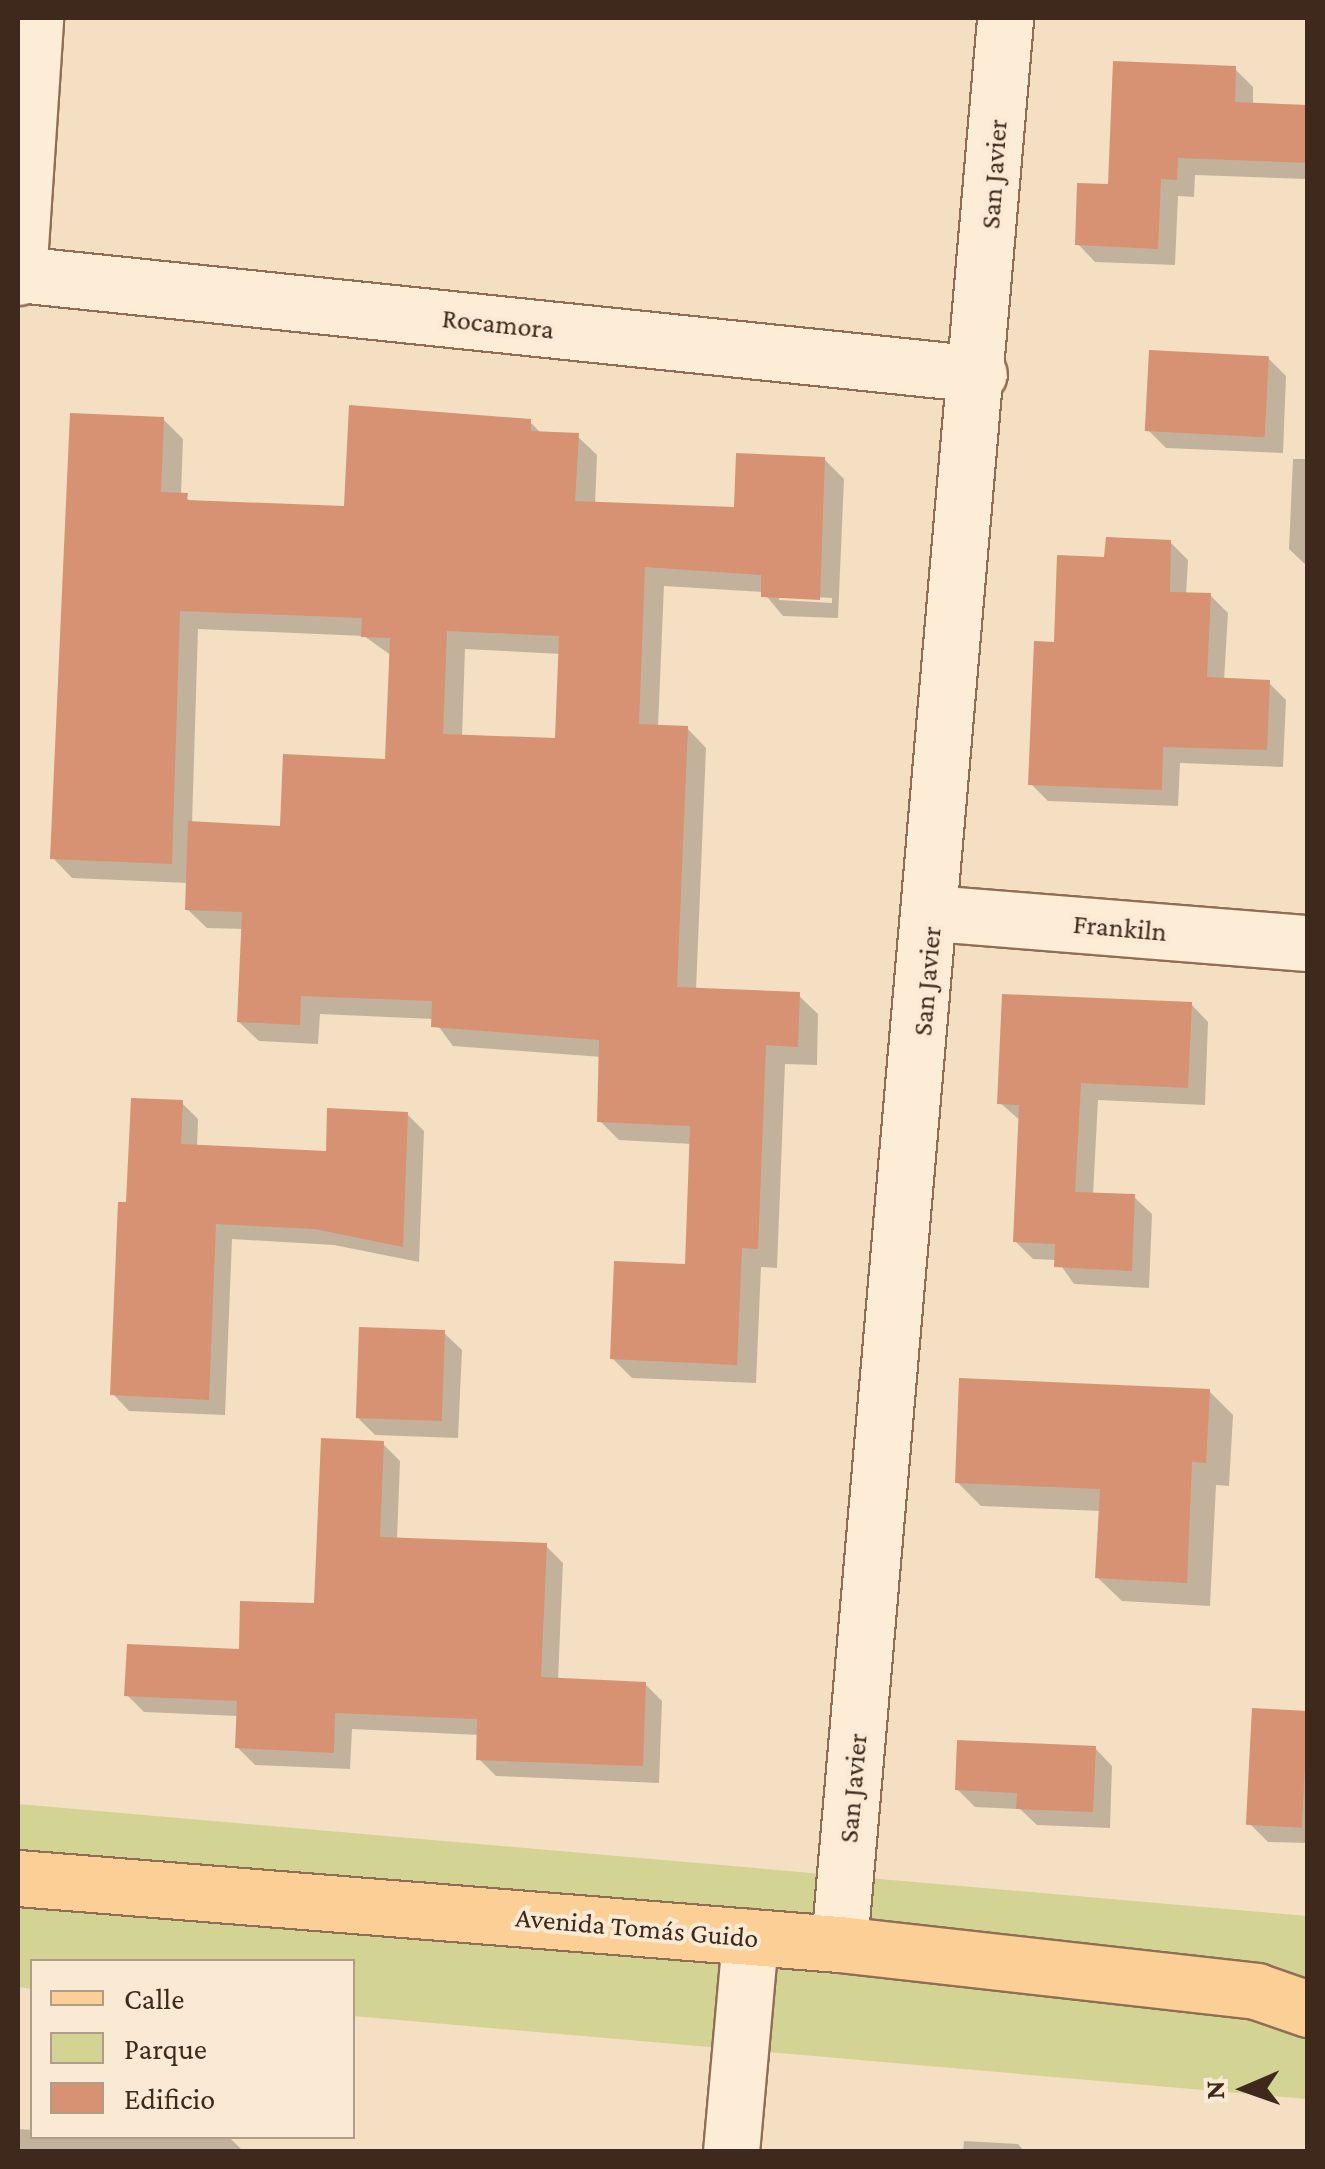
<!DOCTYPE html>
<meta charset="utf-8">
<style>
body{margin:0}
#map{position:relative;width:1325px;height:2169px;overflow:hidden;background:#f4dfc2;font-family:"Crimson Pro",serif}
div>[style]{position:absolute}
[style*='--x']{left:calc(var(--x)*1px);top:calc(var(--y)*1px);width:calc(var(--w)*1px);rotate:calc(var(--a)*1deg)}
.green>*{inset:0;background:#d3d394}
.shadow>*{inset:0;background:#0003}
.building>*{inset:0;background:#d79173;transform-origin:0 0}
.roads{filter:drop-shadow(2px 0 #906e56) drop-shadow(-2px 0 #906e56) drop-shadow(0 2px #906e56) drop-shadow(0 -2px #906e56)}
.minor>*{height:55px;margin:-27.5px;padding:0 27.5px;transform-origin:27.5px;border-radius:27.5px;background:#fdedd7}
.major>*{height:55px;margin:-27.5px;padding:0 27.5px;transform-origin:27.5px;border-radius:27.5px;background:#fbcf96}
span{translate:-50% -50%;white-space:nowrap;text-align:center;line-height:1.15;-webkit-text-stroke:8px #faead3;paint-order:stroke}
.street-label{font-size:28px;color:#3e291c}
.frame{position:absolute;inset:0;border:20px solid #3e291c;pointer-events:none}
.legend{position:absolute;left:30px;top:1959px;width:325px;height:180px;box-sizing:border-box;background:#faead3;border:2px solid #af9d8a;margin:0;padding:12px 18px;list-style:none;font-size:30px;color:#3e291c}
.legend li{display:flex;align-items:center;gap:20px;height:50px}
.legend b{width:50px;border:2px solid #af9d8a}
.north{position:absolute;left:1195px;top:2039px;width:100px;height:100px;-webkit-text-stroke:8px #faead3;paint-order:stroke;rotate:268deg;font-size:28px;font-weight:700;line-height:40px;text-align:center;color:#3e291c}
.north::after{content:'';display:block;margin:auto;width:35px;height:45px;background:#3e291c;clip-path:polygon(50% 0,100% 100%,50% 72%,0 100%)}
</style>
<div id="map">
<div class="green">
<i style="clip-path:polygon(18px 1804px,1307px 1916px,1307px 2099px,353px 2016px,352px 1962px,32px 1962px,32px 1989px,18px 1987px)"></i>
</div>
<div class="shadow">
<i style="clip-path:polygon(1235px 69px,1253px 87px,1253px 105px,1308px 107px,1308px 179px,1195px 175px,1194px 197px,1178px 196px,1175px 265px,1095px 262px,1078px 244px,1111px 186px)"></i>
<i style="clip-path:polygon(1268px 358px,1286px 376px,1283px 453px,1166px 448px,1148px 430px)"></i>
<i style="clip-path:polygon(evenodd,163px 419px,183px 439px,181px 495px,194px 503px,347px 509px,530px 422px,542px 434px,577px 436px,597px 455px,595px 504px,736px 510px,824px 459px,844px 479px,838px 618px,783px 616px,763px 592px,664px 586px,658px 727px,687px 728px,706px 748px,696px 990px,798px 995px,818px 1014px,817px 1065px,785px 1064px,777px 1268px,761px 1267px,756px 1383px,632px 1378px,612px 1358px,687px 1267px,692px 1144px,619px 1140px,600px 1121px,602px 1057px,453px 1046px,433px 1019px,320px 1014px,318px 1044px,259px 1041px,239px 1022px,244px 929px,207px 928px,187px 909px,188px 883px,72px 878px,53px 858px,163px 419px,779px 595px,832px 598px,832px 603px,779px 600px,779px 595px,163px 419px,198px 629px,364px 636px,392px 656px,388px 762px,282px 829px,192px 824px,198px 629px,163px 419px,465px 649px,561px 654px,558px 741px,462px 737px,465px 649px)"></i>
<i style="clip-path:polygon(1293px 459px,1308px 459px,1308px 567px,1289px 549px)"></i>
<i style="clip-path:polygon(1170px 542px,1188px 560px,1186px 595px,1210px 595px,1228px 613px,1224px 681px,1269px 683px,1286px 700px,1283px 767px,1180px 763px,1178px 806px,1048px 801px,1031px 784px,1057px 644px,1107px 559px)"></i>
<i style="clip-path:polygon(1191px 1004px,1208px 1022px,1205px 1105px,1098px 1100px,1093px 1195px,1134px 1197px,1152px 1214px,1149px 1288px,1074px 1284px,1057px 1260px,1033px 1259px,1015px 1241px,1021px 1121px,1000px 1103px)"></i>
<i style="clip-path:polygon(182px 1103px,198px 1119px,197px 1147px,328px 1154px,407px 1114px,424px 1131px,419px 1262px,334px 1245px,232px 1239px,225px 1415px,129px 1411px,113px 1394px,128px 1204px)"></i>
<i style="clip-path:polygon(444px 1333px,462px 1350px,458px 1438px,375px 1435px,357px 1417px)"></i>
<i style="clip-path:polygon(1209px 1391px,1233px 1415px,1229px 1486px,1216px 1485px,1210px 1606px,1122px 1601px,1098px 1578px,1101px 1511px,981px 1506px,957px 1482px)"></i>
<i style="clip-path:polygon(383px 1444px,400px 1461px,397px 1540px,546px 1546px,563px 1563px,558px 1680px,645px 1684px,662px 1701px,659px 1783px,496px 1776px,478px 1758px,479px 1735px,352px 1729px,350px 1769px,255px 1765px,237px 1747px,238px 1716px,144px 1712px,127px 1695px,241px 1652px,316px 1606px)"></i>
<i style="clip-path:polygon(1308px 1713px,1308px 1843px,1268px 1842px,1250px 1824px)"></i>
<i style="clip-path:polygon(1095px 1748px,1112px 1766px,1110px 1828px,1037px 1825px,1020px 1809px,975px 1807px,957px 1789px)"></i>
<i style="clip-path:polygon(18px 2129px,32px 2130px,32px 2136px,231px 2139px,244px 2152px,18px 2152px)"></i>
<i style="clip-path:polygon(964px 2141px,1018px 2144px,1025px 2152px,963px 2152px)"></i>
</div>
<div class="building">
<i style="clip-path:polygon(1113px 61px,1236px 66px,1235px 102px,1308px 105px,1308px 163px,1178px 158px,1177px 180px,1161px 179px,1158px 249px,1075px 245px,1077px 183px,1108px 184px)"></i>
<i style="left:1149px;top:350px;width:120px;height:81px;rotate:3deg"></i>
<i style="clip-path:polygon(evenodd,349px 405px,531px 419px,531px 431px,579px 433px,575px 501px,734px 507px,736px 453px,825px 457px,820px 600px,761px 597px,761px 575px,645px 567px,639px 724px,688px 726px,677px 987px,800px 992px,798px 1047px,766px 1045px,758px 1249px,742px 1248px,737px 1365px,610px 1359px,614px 1261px,685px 1264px,690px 1126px,597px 1122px,599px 1040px,431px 1027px,432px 1001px,301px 996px,300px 1025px,237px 1022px,242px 912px,185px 910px,188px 821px,280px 826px,283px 754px,385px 759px,390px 638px,361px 637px,362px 618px,180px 611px,172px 864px,50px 859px,70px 413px,164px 417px,161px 492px,188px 493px,187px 500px,344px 506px,349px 405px,447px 631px,559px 636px,555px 738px,443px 734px,447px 631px)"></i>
<i style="clip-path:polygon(1106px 537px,1171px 540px,1170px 592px,1211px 593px,1207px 677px,1270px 680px,1267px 750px,1163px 747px,1162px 790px,1028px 785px,1034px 641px,1054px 642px,1057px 555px,1104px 557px)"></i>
<i style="clip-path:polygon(1002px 994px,1192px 1002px,1188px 1088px,1081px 1083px,1075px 1192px,1135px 1194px,1132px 1271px,1054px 1267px,1055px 1244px,1013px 1242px,1019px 1105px,997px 1104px)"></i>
<i style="clip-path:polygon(131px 1098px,183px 1100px,181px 1144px,326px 1151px,327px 1108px,408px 1112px,403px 1247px,315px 1229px,216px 1224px,209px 1400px,110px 1395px,118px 1202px,126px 1202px)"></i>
<i style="left:359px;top:1327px;width:86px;height:91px;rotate:2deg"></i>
<i style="clip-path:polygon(959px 1378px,1210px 1389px,1206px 1463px,1192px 1462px,1187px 1583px,1095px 1578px,1100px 1489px,955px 1483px)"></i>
<i style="clip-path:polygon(321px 1438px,384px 1441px,380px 1537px,547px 1543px,541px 1677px,646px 1682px,643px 1766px,476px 1760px,477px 1719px,335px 1713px,334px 1753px,235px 1748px,237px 1701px,124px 1696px,127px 1644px,239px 1649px,240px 1601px,314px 1603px)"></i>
<i style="left:1252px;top:1708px;width:56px;height:117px;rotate:3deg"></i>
<i style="clip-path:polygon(957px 1740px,1096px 1746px,1093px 1812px,1016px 1809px,1017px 1793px,955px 1790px)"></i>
</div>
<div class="roads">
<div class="minor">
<i style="--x:18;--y:274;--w:966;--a:5.94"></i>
<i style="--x:18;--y:277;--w:260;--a:-86.2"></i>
<i style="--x:933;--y:913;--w:376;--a:4.6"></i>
<i style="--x:839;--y:1944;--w:1933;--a:-85.07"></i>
<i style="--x:731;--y:2152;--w:216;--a:-84.9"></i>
</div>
<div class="major">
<i style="--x:18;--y:1878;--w:824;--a:4.6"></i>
<i style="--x:839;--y:1944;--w:420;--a:6.4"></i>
<i style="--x:1256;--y:1991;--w:55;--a:19.1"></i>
</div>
</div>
<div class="street-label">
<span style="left:994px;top:174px;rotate:-86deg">San Javier</span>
<span style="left:498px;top:324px;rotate:6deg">Rocamora</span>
<span style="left:1120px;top:928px;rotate:5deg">Frankiln</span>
<span style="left:927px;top:981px;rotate:-85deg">San Javier</span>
<span style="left:853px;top:1788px;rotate:-85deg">San Javier</span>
<span style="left:637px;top:1928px;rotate:5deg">Avenida Tomás Guido</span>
</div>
<div class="frame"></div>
<ul class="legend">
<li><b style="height:12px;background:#fbcf96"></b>Calle</li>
<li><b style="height:28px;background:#d3d394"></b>Parque</li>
<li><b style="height:28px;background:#d79173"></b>Edificio</li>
</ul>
<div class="north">N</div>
</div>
